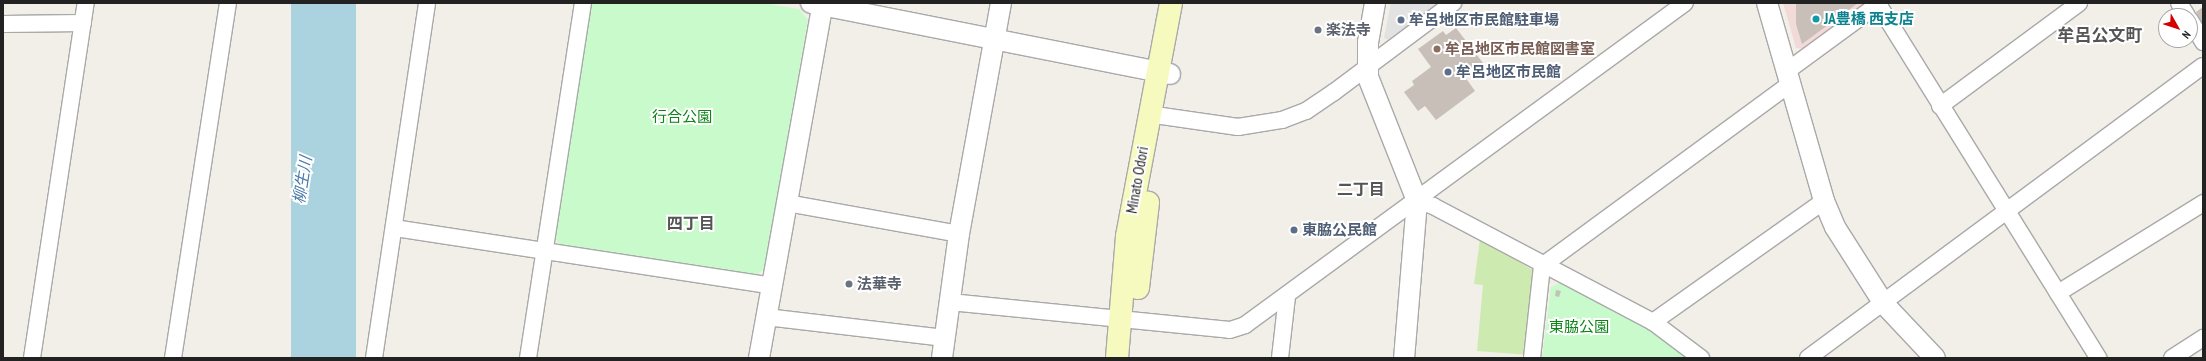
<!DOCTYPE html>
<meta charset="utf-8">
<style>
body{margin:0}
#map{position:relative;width:2206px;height:361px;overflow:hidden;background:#f2efe9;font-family:"PT Sans Narrow","Noto Sans JP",sans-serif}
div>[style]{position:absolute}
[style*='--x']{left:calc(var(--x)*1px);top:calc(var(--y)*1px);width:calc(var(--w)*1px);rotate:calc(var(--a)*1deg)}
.commercial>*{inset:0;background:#f2dad9}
.grass>*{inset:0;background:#cdebb0}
.park>*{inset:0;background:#c8facc}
.parking>*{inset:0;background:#e2e2e2}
.water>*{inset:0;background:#aad3df;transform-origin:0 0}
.building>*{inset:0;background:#c7bfb8}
.roads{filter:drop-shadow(1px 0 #a9a9a9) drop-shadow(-1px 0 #a9a9a9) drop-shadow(0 1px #a9a9a9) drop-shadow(0 -1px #a9a9a9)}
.minor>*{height:16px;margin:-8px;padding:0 8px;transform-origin:8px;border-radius:8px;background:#fff}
.tertiary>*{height:20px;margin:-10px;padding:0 10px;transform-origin:10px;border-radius:10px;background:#fff}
.secondary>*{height:22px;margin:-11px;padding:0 11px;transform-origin:11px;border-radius:11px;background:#f7fabf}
.dots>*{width:11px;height:11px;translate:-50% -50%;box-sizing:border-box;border:2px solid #fff;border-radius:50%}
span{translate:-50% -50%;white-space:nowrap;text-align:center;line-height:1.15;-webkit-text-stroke:4px #fff;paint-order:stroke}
.culture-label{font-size:15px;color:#0d838f;font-weight:700}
.left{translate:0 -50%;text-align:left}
.service-label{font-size:15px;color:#4e5e75;font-weight:700}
.worship-label{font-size:15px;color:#5b616d;font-weight:700}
.education-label{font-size:15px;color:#785e54;font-weight:700}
.park-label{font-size:15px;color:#0c8416}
.street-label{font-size:15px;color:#222}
.water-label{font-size:16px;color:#4a7aab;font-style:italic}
.neighbourhood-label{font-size:16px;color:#555;font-weight:700}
.quarter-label{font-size:17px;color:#555;font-weight:700}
.frame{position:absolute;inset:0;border:4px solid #222;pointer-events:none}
.north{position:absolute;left:2158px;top:8px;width:40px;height:40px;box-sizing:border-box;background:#fff;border:1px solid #a7a7a7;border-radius:50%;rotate:129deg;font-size:11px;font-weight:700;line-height:16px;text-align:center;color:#222}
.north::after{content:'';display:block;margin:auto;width:14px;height:18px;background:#d40000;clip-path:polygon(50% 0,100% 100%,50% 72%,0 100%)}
</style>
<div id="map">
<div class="commercial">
<i style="clip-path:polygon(1783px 3px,1867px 3px,1805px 49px,1796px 48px)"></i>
</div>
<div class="grass">
<i style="clip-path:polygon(1480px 239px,1536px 272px,1528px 355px,1477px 351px,1483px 285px,1474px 284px)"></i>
</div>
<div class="park">
<i style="clip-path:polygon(589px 3px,763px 3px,799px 9px,808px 20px,764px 269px,756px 275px,561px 247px,554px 236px)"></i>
<i style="clip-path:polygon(1560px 283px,1638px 321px,1690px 358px,1542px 358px,1551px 287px)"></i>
</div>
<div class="parking">
<i style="clip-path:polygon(1391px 3px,1439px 3px,1388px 40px,1384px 38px)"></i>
</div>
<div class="water">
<i style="left:291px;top:3px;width:65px;height:359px"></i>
</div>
<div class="building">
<i style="clip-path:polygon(1796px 3px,1858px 3px,1802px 44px,1796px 24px)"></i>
<i style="clip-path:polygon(2203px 7px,2203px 24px,2196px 12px)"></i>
<i style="clip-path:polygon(1456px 28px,1483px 63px,1465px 77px,1475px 91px,1436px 120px,1425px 106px,1418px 111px,1404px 92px,1414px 85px,1412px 81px,1431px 67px,1418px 49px,1443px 31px,1446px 35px)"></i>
<i style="clip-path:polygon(1556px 290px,1561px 291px,1559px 297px,1555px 296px)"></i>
</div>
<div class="roads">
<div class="minor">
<i style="--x:2179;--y:3;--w:15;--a:58"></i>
<i style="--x:1878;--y:4;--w:417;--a:58.1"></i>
<i style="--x:2190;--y:20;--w:26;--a:59"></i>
<i style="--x:3;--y:24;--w:80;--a:-0.7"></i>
<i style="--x:1787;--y:71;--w:115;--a:-36.2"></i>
<i style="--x:1940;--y:106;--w:173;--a:-36.5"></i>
<i style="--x:1148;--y:114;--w:91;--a:8.2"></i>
<i style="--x:1238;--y:127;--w:45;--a:-9"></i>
<i style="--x:1282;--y:120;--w:26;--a:-21"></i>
<i style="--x:1306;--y:111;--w:34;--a:-34"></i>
<i style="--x:1334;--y:92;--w:149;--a:-36.8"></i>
<i style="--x:1417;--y:201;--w:17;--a:17"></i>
<i style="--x:1433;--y:206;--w:249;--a:27.8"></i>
<i style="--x:1653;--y:322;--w:60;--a:36.9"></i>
<i style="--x:787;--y:203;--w:175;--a:10.2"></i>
<i style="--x:395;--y:228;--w:381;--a:8.7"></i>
<i style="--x:2058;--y:293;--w:171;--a:-31.8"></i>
<i style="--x:950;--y:302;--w:281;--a:5.7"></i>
<i style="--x:1230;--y:330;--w:16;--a:-18"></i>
<i style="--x:1245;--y:325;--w:545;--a:-36.2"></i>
<i style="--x:766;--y:317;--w:180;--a:6.7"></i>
<i style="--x:1653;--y:322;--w:209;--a:-35.3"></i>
<i style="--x:32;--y:358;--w:359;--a:-81.4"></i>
<i style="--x:173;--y:358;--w:359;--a:-81.2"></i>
<i style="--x:374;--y:358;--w:359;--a:-81.5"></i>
<i style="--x:528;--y:358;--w:359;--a:-81.2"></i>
<i style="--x:1280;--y:358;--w:61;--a:-83.5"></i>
<i style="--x:1532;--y:358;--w:93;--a:-83.8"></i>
<i style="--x:1542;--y:266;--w:309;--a:-36.3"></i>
<i style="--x:1808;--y:358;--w:491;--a:-36.5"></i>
<i style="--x:2172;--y:358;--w:37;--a:-33"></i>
</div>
<div class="tertiary">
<i style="--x:811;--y:3;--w:366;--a:11.2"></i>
<i style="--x:1375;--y:3;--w:39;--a:100"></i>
<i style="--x:1368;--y:41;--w:36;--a:90"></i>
<i style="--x:1368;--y:77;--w:133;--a:68.4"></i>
<i style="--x:1417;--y:201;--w:158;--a:94.7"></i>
<i style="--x:1767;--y:3;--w:206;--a:73.9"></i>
<i style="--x:1824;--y:201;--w:28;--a:67"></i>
<i style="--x:1835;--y:227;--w:91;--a:57.5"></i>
<i style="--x:1884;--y:304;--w:74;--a:46.6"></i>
<i style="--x:759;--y:358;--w:361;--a:-79.8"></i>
<i style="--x:942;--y:358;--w:125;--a:-82.2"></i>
<i style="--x:959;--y:234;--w:235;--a:-79.7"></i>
</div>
<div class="secondary">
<i style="--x:1138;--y:288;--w:86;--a:-83.3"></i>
<i style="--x:1117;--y:358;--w:122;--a:-85.3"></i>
<i style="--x:1127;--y:236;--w:237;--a:-79.3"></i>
</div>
</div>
<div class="dots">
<i style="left:1816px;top:19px;background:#0f9aa8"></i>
<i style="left:1401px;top:20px;background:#5c6f8a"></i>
<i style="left:1318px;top:30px;background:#6b7280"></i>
<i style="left:1437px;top:49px;background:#8d6e63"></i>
<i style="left:1448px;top:72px;background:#5c6f8a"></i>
<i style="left:1294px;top:230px;background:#5c6f8a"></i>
<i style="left:849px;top:284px;background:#6b7280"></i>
</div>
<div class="culture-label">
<span class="left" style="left:1824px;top:19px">JA豊橋 西支店</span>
</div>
<div class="service-label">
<span class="left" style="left:1409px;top:20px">牟呂地区市民館駐車場</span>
<span class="left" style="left:1456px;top:72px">牟呂地区市民館</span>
<span class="left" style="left:1302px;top:230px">東脇公民館</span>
</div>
<div class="worship-label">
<span class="left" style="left:1326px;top:30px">楽法寺</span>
<span class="left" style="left:857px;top:284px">法華寺</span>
</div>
<div class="education-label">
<span class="left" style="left:1445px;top:49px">牟呂地区市民館図書室</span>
</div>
<div class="park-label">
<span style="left:682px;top:117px">行合公園</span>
<span style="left:1579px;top:327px">東脇公園</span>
</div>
<div class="street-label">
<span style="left:1137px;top:180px;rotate:-80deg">Minato Odori</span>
</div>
<div class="water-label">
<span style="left:302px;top:180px;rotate:-81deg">柳生川</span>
</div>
<div class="neighbourhood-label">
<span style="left:1361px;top:189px">二丁目</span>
<span style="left:691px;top:223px">四丁目</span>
</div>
<div class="quarter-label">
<span style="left:2100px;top:36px">牟呂公文町</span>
</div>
<div class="frame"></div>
<div class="north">N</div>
</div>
